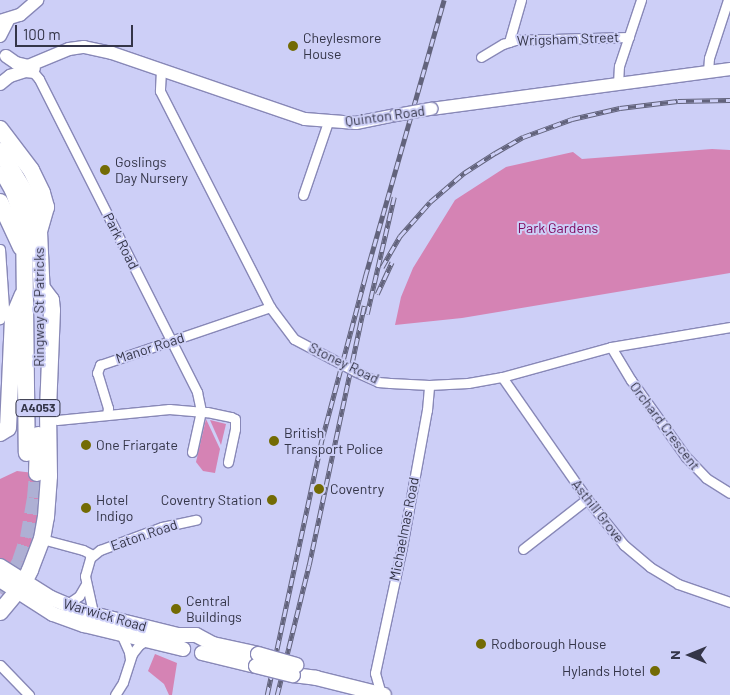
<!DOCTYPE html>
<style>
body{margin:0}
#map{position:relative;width:730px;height:695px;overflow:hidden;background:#cdcff7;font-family:Barlow,sans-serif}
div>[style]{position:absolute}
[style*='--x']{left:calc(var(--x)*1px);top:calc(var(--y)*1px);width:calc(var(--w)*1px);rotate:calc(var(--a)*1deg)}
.green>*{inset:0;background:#d583b4}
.highway-tunnel>*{height:16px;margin-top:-8px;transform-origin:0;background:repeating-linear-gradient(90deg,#aeb0d4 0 16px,transparent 0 24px)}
.roads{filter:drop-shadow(1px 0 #8888b7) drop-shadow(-1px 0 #8888b7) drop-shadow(0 1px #8888b7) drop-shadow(0 -1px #8888b7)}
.street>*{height:9px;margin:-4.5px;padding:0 4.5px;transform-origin:4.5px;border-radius:4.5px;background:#fff}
.secondary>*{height:12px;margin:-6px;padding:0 6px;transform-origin:6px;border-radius:6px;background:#fff}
.primary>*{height:14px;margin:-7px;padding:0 7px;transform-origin:7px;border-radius:7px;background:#fff}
.highway>*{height:16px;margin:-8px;padding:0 8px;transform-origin:8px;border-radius:8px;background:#fff}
.rail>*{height:4.5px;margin-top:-2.25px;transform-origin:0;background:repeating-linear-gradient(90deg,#cdcff7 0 8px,#62637c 0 16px);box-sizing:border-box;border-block:1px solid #62637c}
.bridges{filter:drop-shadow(1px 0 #8888b7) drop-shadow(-1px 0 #8888b7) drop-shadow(0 1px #8888b7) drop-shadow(0 -1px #8888b7)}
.street-bridge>*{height:9px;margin:-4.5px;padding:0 4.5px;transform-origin:4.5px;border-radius:4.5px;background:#fff}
.secondary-bridge>*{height:12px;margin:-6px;padding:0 6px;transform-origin:6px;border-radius:6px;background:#fff}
.primary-bridge>*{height:14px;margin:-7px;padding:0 7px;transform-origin:7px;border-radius:7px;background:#fff}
.dots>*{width:14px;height:14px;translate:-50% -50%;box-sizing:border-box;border:2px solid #cdcff7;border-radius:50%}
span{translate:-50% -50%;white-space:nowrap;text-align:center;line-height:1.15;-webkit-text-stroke:4px #cdcff7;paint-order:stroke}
.shield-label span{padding:1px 4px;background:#cdcff7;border:1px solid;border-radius:4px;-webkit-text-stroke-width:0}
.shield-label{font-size:12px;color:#343548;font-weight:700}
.poi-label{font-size:14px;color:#343548}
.left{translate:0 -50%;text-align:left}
.right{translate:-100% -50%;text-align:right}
.street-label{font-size:14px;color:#343548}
.park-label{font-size:14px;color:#7e065d}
.north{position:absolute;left:665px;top:630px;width:50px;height:50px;-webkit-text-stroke:4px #cdcff7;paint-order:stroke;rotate:270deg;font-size:14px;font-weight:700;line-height:20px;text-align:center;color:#343548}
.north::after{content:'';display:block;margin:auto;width:18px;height:22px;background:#343548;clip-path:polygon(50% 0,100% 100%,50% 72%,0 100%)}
.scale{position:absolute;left:15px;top:25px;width:118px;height:22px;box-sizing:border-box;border:2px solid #343548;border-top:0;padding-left:6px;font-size:15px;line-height:18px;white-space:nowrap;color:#343548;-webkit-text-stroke:4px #cdcff7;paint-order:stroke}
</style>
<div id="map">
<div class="green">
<i style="clip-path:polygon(712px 149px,730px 150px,730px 273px,462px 318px,395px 325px,401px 297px,413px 268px,455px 200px,506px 167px,573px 152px,582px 159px)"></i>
<i style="clip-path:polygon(206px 419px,220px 449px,215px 473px,203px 471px,196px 462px)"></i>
<i style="clip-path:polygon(210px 420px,226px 424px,221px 445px)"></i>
<i style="clip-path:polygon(17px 471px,42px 474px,37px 539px,8px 598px,0 593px,0 479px)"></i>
<i style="clip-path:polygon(155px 654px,177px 663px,172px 695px,169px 695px,164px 684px,148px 671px)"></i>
</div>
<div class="highway-tunnel">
<i style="--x:2;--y:594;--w:38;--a:-61"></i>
<i style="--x:20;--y:561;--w:24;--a:-71"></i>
<i style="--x:28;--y:538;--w:41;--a:-80.1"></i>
<i style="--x:35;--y:498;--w:25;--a:-85"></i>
</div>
<div class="roads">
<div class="street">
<i style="--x:509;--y:42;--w:44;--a:-74.1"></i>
<i style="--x:481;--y:57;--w:26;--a:-31"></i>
<i style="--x:503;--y:44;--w:13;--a:-18"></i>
<i style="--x:515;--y:40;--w:114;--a:-1.5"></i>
<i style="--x:161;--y:70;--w:21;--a:93"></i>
<i style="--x:160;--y:91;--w:242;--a:63"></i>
<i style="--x:270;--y:307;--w:40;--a:53"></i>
<i style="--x:294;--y:339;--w:43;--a:27.8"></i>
<i style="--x:25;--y:72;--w:9;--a:6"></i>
<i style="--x:34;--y:73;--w:8;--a:50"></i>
<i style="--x:39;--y:79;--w:351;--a:63.2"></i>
<i style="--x:197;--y:392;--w:19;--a:78"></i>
<i style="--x:201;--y:411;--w:42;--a:102.4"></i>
<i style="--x:708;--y:72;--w:14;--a:-86"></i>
<i style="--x:709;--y:58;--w:61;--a:-71.9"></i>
<i style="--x:618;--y:84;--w:18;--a:-87"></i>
<i style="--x:619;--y:66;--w:70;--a:-71.6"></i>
<i style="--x:303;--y:195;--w:77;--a:-71.1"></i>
<i style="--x:0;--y:249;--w:59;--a:86.1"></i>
<i style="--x:4;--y:308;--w:12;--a:110"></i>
<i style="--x:611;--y:347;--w:39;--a:59"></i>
<i style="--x:631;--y:380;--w:95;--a:54.5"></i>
<i style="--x:686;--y:457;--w:29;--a:46"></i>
<i style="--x:706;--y:478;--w:28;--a:32"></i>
<i style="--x:356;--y:372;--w:24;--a:24"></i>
<i style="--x:378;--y:382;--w:12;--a:5"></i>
<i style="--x:390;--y:383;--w:39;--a:3"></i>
<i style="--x:429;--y:385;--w:39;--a:-3"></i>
<i style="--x:468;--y:383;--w:35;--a:-10"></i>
<i style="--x:502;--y:377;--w:113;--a:-15.4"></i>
<i style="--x:611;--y:347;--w:121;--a:-9.5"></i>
<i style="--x:502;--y:377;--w:149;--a:55.1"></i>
<i style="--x:587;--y:499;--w:59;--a:51.2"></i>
<i style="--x:624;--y:545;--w:34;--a:40"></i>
<i style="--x:650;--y:567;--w:33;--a:31"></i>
<i style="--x:678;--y:584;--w:55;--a:19.1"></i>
<i style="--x:107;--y:415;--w:7;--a:-82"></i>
<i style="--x:108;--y:408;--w:37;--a:-107"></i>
<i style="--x:97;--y:373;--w:9;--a:-69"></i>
<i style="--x:100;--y:365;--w:180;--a:-18.8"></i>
<i style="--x:57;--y:420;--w:113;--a:-5.6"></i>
<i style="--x:169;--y:409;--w:38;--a:5"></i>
<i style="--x:207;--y:412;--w:25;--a:12"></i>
<i style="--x:231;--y:417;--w:4;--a:27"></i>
<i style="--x:235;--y:419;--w:10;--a:90"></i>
<i style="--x:235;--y:429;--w:34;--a:102"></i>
<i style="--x:42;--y:539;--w:42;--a:15"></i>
<i style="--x:83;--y:550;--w:11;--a:27"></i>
<i style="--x:523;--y:549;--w:81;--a:-38"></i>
<i style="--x:66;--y:605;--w:16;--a:-35"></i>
<i style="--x:79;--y:596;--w:14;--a:-60"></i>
<i style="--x:94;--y:617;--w:42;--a:-102.4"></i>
<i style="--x:85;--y:576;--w:19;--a:-74"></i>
<i style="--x:90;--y:558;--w:13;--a:-39"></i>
<i style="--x:100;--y:550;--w:66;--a:-20.4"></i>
<i style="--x:162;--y:527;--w:35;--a:-12"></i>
<i style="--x:121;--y:634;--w:20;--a:66"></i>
<i style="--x:129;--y:652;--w:7;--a:82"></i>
<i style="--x:0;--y:665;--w:42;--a:46"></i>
<i style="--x:381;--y:694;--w:22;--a:-106"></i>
<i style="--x:375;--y:673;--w:129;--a:-77.9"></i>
<i style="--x:402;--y:547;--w:139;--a:-79.7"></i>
<i style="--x:427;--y:410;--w:25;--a:-85"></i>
<i style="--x:115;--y:695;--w:15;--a:-58"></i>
<i style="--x:123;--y:682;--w:29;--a:-72"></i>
<i style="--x:132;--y:654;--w:11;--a:-52"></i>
<i style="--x:139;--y:645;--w:9;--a:-32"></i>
</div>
<div class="secondary">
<i style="--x:0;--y:21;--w:21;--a:-17"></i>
<i style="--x:20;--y:15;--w:23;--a:-41"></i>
<i style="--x:0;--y:36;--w:18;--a:-63"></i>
<i style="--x:6;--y:56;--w:12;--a:35"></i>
<i style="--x:16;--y:63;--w:12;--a:14"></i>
<i style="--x:28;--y:66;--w:44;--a:-22.5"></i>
<i style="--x:69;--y:49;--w:15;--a:-8"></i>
<i style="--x:84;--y:47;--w:29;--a:12"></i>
<i style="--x:112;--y:53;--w:204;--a:18.9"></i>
<i style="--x:305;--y:119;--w:51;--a:4.5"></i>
<i style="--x:356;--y:123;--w:41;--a:-11.3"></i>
<i style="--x:0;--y:84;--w:13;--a:-39"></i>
<i style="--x:10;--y:76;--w:25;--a:-18"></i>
<i style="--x:431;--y:109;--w:302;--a:-7.6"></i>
</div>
<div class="primary">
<i style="--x:0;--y:566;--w:60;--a:32.1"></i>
<i style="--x:51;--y:598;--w:33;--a:23"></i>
<i style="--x:81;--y:611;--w:100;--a:13.9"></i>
<i style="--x:178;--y:635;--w:18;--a:0"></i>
<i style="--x:196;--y:635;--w:19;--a:28"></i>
<i style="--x:213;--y:644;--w:46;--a:12.5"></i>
<i style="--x:0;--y:580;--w:63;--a:32.7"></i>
<i style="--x:53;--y:614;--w:33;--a:20"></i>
<i style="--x:84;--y:625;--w:102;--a:13.6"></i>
<i style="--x:202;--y:653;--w:56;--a:13.5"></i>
<i style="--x:293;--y:675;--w:23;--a:7"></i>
<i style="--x:316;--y:678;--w:70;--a:14"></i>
</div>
<div class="highway">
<i style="--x:0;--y:129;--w:51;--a:52.9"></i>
<i style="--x:31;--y:170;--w:25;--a:64"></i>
<i style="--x:42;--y:193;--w:15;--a:74"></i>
<i style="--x:46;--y:207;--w:25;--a:106"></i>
<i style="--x:0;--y:151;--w:60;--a:58.7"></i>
<i style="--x:31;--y:202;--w:30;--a:75"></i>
<i style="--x:39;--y:231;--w:67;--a:87.4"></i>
<i style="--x:4;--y:174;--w:18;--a:61"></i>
<i style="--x:13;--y:190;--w:34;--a:71"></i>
<i style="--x:24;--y:222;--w:231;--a:89.3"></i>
<i style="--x:0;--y:202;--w:50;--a:65"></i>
<i style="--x:0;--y:433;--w:9;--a:-32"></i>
<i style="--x:8;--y:428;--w:110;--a:-87.4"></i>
<i style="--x:13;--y:318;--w:25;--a:-67"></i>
<i style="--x:37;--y:473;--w:38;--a:-88"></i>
<i style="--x:0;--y:612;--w:34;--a:-50"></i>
<i style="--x:22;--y:586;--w:18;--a:-63"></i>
<i style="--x:30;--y:570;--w:33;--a:-69"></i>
<i style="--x:42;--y:539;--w:22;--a:-80"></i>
<i style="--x:46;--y:517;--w:41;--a:-85.8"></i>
<i style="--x:49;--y:476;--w:66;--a:-90.9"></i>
<i style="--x:48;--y:410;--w:100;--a:-87.7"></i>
<i style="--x:52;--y:310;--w:10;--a:-96"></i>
<i style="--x:51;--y:300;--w:15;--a:-127"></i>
</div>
</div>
<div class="rail">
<i style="--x:382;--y:267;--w:36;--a:-60"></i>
<i style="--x:400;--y:236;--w:45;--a:-48.6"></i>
<i style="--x:430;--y:202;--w:45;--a:-40.5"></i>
<i style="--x:464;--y:173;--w:37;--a:-33"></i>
<i style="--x:495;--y:153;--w:32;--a:-30"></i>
<i style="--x:523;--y:137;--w:52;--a:-20.2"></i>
<i style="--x:572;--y:119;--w:49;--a:-12.9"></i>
<i style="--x:620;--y:108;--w:58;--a:-6.9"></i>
<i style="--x:678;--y:101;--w:52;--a:-1.1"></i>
<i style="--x:377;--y:294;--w:35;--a:-65"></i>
<i style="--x:367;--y:314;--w:120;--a:-77"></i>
<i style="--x:267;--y:695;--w:262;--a:-77.9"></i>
<i style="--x:322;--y:439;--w:168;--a:-75.1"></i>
<i style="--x:365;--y:277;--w:288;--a:-74.1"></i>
<i style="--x:277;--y:695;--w:134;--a:-76.2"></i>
<i style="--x:309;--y:565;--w:265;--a:-78"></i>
</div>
<div class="bridges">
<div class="street-bridge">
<i style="--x:332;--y:359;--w:27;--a:28"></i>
</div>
<div class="secondary-bridge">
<i style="--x:396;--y:115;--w:36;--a:-10"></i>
</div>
<div class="primary-bridge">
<i style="--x:258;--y:654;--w:40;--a:16"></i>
<i style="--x:256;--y:666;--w:38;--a:14"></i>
</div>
</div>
<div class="dots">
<i style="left:293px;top:46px;background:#736b04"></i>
<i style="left:105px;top:170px;background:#736b04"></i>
<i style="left:274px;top:441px;background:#736b04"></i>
<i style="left:86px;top:445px;background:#736b04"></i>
<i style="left:319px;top:489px;background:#736b04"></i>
<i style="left:272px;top:500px;background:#736b04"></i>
<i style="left:86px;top:508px;background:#736b04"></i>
<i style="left:176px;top:609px;background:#736b04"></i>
<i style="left:481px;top:644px;background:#736b04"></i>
<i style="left:655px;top:671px;background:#736b04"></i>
</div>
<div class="shield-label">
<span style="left:38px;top:408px">A4053</span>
</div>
<div class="poi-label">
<span class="left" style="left:303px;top:46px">Cheylesmore<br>House</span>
<span class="left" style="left:115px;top:170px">Goslings<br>Day Nursery</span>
<span class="left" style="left:284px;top:441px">British<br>Transport Police</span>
<span class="left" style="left:96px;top:445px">One Friargate</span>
<span class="left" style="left:330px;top:489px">Coventry</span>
<span class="left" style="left:96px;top:508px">Hotel<br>Indigo</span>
<span class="right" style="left:262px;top:500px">Coventry Station</span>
<span class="left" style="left:186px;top:609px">Central<br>Buildings</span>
<span class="left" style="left:491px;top:644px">Rodborough House</span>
<span class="right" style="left:645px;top:671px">Hylands Hotel</span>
</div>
<div class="street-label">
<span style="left:568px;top:39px;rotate:-2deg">Wrigsham Street</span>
<span style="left:385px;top:116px;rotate:-8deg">Quinton Road</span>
<span style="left:121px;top:241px;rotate:63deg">Park Road</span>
<span style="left:39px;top:307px;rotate:-90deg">Ringway St Patricks</span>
<span style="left:150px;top:348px;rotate:-18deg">Manor Road</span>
<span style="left:344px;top:363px;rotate:26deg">Stoney Road</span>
<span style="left:665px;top:426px;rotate:53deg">Orchard Crescent</span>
<span style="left:598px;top:511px;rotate:52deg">Asthill Grove</span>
<span style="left:404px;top:529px;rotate:-79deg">Michaelmas Road</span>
<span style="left:144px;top:535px;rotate:-19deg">Eaton Road</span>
<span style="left:105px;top:615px;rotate:16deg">Warwick Road</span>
</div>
<div class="park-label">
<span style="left:558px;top:228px">Park Gardens</span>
</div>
<div class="north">N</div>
<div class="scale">100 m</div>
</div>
